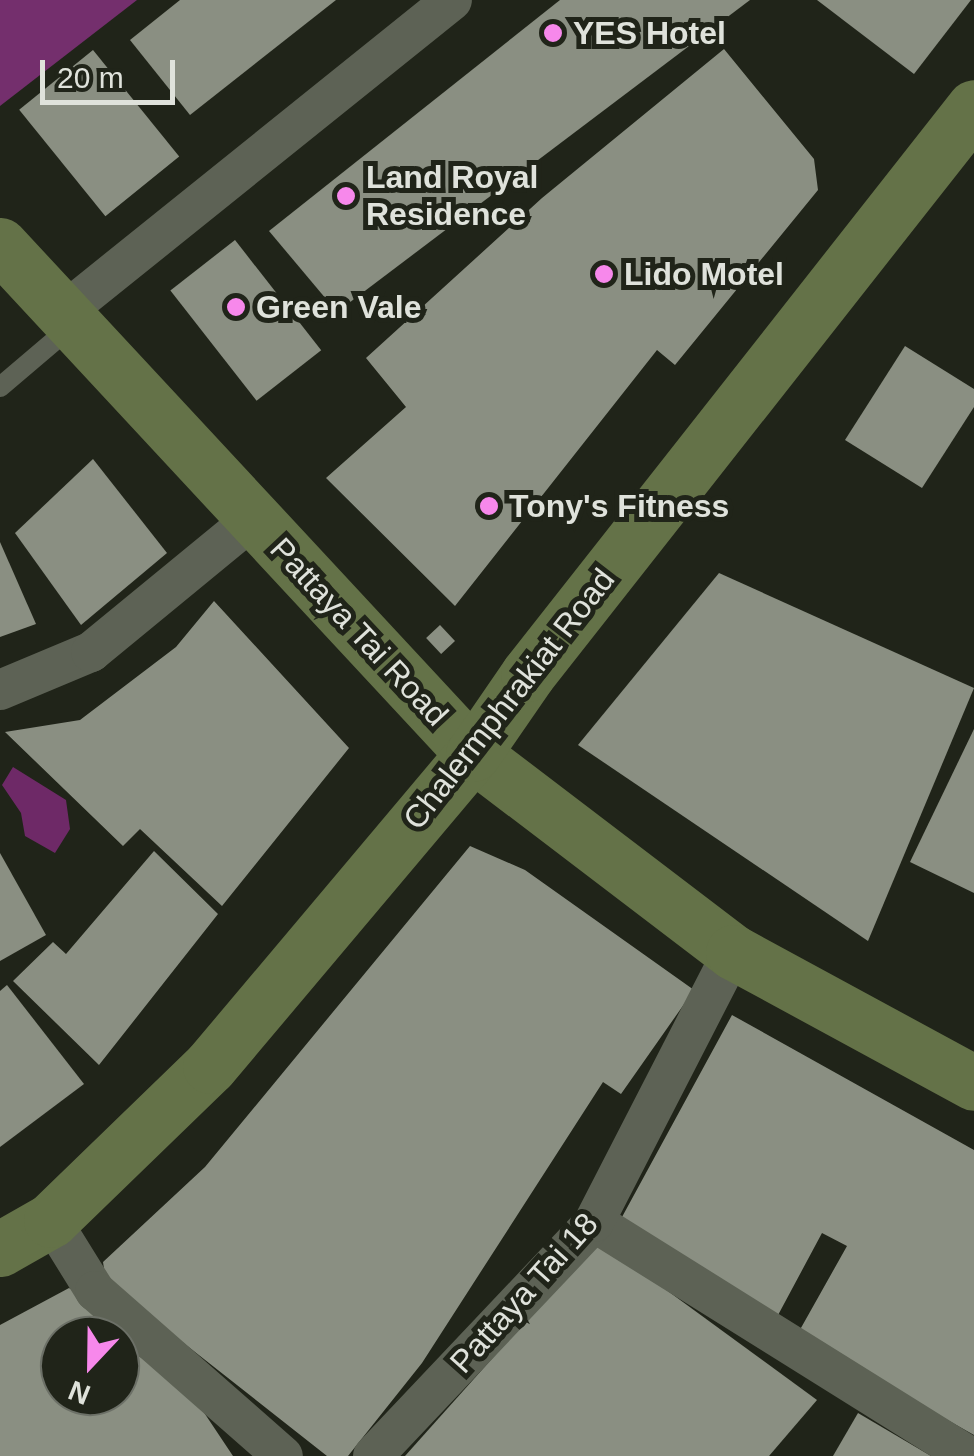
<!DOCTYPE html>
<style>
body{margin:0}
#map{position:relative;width:974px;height:1456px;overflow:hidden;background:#202419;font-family:Arial,sans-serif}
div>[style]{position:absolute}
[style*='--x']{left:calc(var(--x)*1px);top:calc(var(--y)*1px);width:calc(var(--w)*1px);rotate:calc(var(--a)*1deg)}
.forest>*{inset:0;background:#742f6d}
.water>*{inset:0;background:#6e2967}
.building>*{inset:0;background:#8a8f82;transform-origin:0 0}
.service>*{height:20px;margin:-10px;padding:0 10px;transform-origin:10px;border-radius:10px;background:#5d6255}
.minor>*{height:40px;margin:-20px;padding:0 20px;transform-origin:20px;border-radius:20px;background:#5d6255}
.secondary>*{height:55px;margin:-27.5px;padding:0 27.5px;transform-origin:27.5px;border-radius:27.5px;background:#647248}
.dots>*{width:28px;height:28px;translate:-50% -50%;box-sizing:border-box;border:5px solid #202419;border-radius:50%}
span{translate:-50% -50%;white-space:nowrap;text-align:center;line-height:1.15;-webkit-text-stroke:10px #202419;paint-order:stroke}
.poi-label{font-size:32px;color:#dfe2db;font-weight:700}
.left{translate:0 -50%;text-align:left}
.street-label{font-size:32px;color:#dfe2db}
.north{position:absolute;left:40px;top:1316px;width:100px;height:100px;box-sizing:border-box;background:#202419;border:2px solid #6c7067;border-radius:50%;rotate:202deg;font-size:28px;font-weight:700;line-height:40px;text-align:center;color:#dfe2db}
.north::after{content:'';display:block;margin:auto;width:35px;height:45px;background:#f788eb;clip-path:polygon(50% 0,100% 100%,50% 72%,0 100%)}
.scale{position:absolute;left:40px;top:60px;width:135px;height:45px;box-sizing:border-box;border:5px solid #dfe2db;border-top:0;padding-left:12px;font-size:30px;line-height:35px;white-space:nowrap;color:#dfe2db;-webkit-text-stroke:8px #202419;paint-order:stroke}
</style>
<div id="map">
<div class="forest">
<i style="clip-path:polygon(0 0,137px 0,0 106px)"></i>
</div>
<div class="water">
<i style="clip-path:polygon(13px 767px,66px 800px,70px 829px,55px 853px,25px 836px,21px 813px,2px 785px)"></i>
</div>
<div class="building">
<i style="clip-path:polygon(180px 0,336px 0,190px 115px,130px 40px)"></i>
<i style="clip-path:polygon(560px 0,750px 0,337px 312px,269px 231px)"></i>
<i style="clip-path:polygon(817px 0,971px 0,914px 74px)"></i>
<i style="clip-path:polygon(724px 49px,814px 159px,818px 190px,675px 365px,657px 350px,455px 606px,326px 478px,406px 407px,366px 358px,542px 198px)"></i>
<i style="left:93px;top:50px;width:137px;height:95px;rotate:51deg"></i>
<i style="left:235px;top:240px;width:140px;height:82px;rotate:52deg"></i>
<i style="clip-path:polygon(905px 346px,974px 389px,974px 407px,922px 488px,845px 440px)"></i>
<i style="clip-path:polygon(93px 459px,167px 553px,81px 625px,15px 533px)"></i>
<i style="clip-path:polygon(0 542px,36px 624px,0 637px)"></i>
<i style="clip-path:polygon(719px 573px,974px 688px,868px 941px,578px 745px)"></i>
<i style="clip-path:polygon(214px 601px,349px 748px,222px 906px,140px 829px,123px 846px,5px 732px,80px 720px,176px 647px)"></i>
<i style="left:440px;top:625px;width:22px;height:19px;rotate:47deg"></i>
<i style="clip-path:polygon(974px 729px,974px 893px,910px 862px)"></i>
<i style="clip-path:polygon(470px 846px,525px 870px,694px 990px,621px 1094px,603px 1082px,422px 1363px,348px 1456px,327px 1456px,106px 1282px,103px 1262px,205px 1167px)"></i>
<i style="clip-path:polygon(154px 851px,218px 914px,99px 1065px,13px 981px,53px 942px,66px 954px)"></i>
<i style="clip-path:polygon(0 853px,46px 935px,0 961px)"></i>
<i style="clip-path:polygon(7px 985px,84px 1084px,0 1147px,0 991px)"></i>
<i style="clip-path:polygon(732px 1015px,974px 1150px,974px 1435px,797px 1335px,847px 1246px,822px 1233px,777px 1317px,616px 1228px)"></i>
<i style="clip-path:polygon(598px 1240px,817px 1400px,769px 1456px,405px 1456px)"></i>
<i style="clip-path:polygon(69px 1288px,83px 1296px,113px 1336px,60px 1336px,60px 1396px,120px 1396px,120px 1342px,193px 1396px,233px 1456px,0 1456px,0 1325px)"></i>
<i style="clip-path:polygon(858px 1413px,931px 1456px,833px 1456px)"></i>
</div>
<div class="service">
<i style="--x:0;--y:387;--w:96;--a:-40.3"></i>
</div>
<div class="minor">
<i style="--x:63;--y:313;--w:499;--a:-38.8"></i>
<i style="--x:0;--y:690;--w:99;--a:-22.7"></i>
<i style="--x:91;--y:652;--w:211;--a:-39.4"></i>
<i style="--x:51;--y:1220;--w:84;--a:58.2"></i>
<i style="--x:95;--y:1291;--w:250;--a:41.3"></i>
<i style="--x:594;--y:1222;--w:442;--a:32"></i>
<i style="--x:373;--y:1456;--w:322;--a:-46.6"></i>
<i style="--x:594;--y:1222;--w:304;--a:-62.8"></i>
</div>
<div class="secondary">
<i style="--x:0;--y:245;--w:695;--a:47.1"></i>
<i style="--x:473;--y:754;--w:327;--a:37.3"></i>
<i style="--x:733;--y:952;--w:274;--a:28.5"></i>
<i style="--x:0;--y:1249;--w:59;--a:-29.6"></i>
<i style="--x:51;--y:1220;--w:221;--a:-44.1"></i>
<i style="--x:210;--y:1066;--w:408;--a:-49.9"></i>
<i style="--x:473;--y:754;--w:97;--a:-55.5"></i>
<i style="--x:528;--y:674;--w:721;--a:-51.81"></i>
</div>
<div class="dots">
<i style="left:553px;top:33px;background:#f788eb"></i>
<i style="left:346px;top:196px;background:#f788eb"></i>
<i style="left:604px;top:274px;background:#f788eb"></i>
<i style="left:236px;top:307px;background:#f788eb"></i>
<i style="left:489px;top:506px;background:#f788eb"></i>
</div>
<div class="poi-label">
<span class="left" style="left:573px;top:33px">YES Hotel</span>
<span class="left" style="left:366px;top:196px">Land Royal<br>Residence</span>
<span class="left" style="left:624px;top:274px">Lido Motel</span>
<span class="left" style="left:256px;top:307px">Green Vale</span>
<span class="left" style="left:509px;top:506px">Tony's Fitness</span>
</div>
<div class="street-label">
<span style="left:359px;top:632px;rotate:47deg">Pattaya Tai Road</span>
<span style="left:509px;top:699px;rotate:-52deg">Chalermphrakiat Road</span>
<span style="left:524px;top:1293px;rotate:-48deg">Pattaya Tai 18</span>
</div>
<div class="north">N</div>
<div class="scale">20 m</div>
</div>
